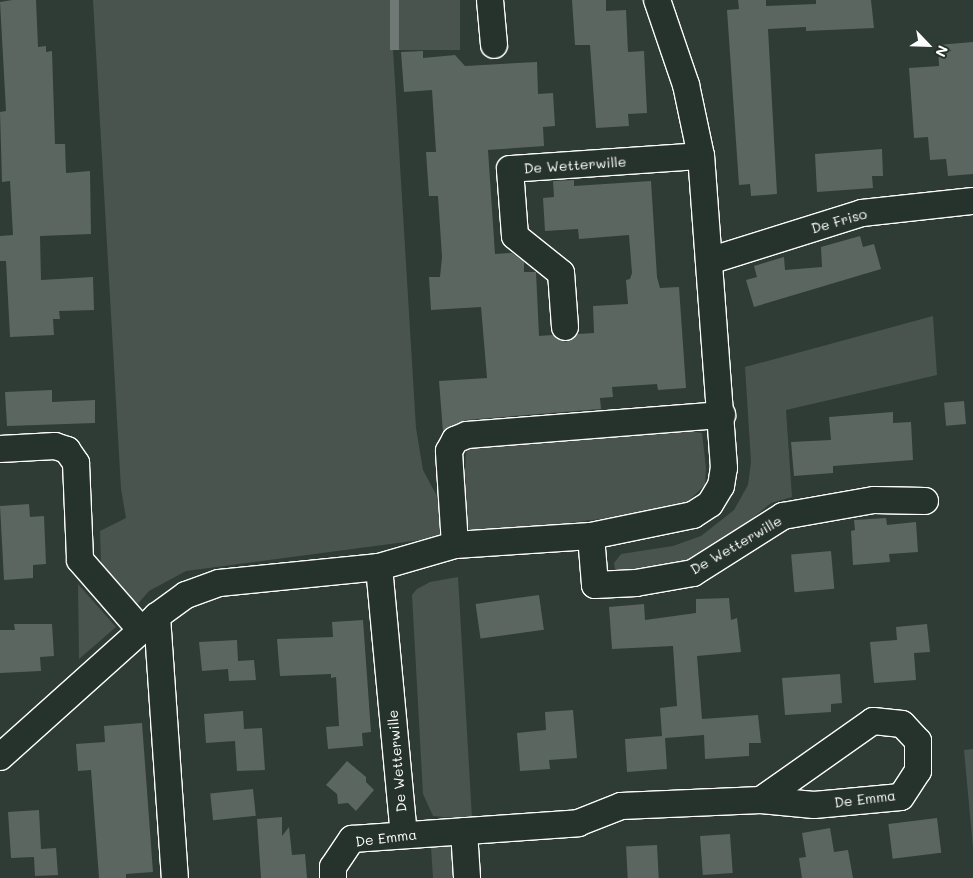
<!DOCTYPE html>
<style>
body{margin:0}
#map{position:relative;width:973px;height:878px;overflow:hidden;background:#2f3b35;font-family:Mali,sans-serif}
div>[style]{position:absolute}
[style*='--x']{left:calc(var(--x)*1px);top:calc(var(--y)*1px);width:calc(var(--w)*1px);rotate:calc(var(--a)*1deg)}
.green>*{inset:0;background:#4a544f;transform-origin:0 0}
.water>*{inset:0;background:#707975;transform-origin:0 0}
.building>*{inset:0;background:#5b6661;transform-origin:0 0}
.roads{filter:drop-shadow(1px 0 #fff) drop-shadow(-1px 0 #fff) drop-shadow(0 1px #fff) drop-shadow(0 -1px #fff)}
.street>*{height:26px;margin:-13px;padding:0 13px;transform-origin:13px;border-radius:13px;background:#26332d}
span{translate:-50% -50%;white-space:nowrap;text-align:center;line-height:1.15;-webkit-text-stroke:4.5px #26332d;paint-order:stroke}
.street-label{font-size:14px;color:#fff}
.north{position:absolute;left:903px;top:20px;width:50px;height:50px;-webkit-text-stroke:4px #26332d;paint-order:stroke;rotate:114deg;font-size:14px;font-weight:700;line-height:20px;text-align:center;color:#fff}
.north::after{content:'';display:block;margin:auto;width:18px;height:22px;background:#fff;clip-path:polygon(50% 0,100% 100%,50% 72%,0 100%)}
</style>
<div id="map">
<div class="green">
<i style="clip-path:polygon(93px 0,390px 0,416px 428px,423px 470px,439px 500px,443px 537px,186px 571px,149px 591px,136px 606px,109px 579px,101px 563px,100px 531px,126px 518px,121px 489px)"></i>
<i style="left:399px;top:0;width:61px;height:50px"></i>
<i style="clip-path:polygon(933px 316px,937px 375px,786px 410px,792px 497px,771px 503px,702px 560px,660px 569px,615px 569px,614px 563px,621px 554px,673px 546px,701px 536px,734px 510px,748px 485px,751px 462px,745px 367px)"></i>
<i style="clip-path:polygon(690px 431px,702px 433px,706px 468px,705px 485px,683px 506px,665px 511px,472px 535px,467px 526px,465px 470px,466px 453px,469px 448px)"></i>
<i style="clip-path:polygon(458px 577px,472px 818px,454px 818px,433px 816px,423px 794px,412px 595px,417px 589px,430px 582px)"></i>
<i style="clip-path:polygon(78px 584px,116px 627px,79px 659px)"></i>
<i style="clip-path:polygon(973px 749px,973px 848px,964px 750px)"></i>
<i style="clip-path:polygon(453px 846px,461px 878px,433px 878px,431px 847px)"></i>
</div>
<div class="water">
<i style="left:390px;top:0;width:9px;height:50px"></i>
</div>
<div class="building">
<i style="clip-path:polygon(12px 0,36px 0,38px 47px,46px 46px,46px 52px,52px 51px,55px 144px,65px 144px,66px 173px,90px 171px,91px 234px,40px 236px,41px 280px,93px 277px,94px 310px,59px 311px,60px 319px,53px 319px,54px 335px,10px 337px,6px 261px,0 261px,0 236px,13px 235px,10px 181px,2px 182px,0 112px,6px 111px,0 2px)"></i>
<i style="clip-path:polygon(572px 0,606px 0,606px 11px,626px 10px,628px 52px,644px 51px,647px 113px,628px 114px,629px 126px,596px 128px,590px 45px,575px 45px)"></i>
<i style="clip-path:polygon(738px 0,766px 0,766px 6px,816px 4px,816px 0,871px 0,874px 28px,806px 31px,806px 27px,768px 29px,777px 194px,751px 196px,750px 184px,739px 185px,727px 10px,739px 9px)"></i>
<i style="clip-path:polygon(973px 42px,973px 174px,948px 176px,946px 159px,930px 160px,928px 137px,914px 138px,909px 68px,939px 66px,938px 45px)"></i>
<i style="clip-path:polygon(423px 51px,423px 58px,455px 55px,465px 66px,537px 62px,538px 94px,553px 93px,555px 126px,543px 127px,544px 146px,488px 150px,495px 254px,512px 253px,524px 262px,524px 272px,536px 272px,539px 336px,552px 335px,566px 342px,578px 334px,594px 333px,593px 306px,628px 304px,626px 280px,630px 279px,632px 273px,629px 235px,579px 239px,578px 229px,545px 231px,543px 198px,554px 197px,553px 181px,574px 180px,574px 186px,651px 181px,657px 277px,660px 288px,679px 287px,686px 388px,658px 390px,657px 384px,612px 387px,613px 397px,600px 398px,601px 409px,466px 420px,443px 432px,439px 381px,487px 378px,481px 307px,431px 310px,429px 277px,440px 277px,442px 257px,438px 196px,429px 196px,426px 152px,436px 152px,432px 90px,404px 92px,401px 52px)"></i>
<i style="clip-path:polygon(882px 149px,883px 176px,872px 176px,873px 188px,817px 192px,815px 154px)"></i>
<i style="clip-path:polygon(860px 236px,863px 247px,874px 244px,881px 269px,754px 307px,746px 280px,757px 277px,754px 266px,784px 257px,785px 270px,822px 267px,821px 247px)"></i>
<i style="clip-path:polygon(52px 390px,52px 402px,95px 400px,95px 423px,7px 426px,5px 392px)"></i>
<i style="left:964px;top:401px;width:23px;height:20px;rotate:85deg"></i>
<i style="clip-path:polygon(893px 412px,893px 423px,911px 422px,913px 460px,833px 466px,833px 473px,794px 476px,791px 442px,831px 440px,829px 417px)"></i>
<i style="clip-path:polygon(29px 504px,30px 517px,44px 516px,46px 564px,33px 565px,33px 578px,4px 580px,0 506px)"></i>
<i style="clip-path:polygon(886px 518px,887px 525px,916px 522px,918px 552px,889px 554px,890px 562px,853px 565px,851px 531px,855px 530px,854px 520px)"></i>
<i style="left:831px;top:551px;width:38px;height:40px;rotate:85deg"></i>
<i style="left:539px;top:595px;width:35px;height:64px;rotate:82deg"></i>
<i style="clip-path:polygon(729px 598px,731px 620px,737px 618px,741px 652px,697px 656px,702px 719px,758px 715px,761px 743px,749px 743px,749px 756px,705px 759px,704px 735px,665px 738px,667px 769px,627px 772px,625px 739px,662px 736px,660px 708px,677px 706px,673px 646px,612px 649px,609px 607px,644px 604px,645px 620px,696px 613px,696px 599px)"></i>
<i style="clip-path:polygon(363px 620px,371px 732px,362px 733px,363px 746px,328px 749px,326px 727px,339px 726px,336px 677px,331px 678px,331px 674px,280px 676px,277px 639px,333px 637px,332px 622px)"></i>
<i style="clip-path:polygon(14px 624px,52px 624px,54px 656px,40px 657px,41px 671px,0 673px,0 630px,15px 630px)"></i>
<i style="clip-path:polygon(927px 624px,930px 652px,914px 653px,916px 680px,874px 683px,870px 642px,897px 640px,896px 627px)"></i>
<i style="clip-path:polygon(237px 640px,238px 661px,254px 660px,256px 680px,229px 681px,228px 669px,202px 671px,199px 642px)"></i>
<i style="clip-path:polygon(840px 674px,842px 703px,831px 704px,831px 712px,785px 715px,782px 678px)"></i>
<i style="clip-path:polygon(573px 710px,577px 758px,549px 760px,550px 769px,520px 771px,517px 733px,546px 730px,545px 712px)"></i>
<i style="clip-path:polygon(243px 711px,244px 729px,262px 728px,265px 770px,237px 771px,235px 741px,206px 743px,204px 714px)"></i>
<i style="clip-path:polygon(142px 723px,153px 872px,126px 874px,126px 878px,99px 878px,91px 770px,78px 771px,76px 744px,105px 742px,104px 726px)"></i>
<i style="clip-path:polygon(347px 761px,366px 777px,366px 782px,374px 790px,356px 811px,348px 803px,338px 804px,337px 794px,326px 785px)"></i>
<i style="left:253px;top:789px;width:27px;height:43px;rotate:84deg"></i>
<i style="clip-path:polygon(39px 810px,41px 849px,56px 848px,58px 875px,35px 876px,34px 857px,11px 858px,8px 812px)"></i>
<i style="clip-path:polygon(282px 817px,282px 836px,289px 827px,292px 855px,305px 854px,307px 878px,261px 878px,257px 819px)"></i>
<i style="left:937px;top:818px;width:35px;height:49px;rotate:83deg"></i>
<i style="clip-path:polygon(830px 828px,834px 852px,848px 850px,853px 878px,802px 878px,799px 858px,806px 857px,802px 833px)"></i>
<i style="left:730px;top:834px;width:39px;height:30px;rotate:86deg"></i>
<i style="left:657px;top:845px;width:33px;height:31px;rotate:87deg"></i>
</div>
<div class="roads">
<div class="street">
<i style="--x:490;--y:0;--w:45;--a:84.9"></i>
<i style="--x:709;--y:261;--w:160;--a:-17.4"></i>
<i style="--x:862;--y:213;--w:112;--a:-6.2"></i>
<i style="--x:565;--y:327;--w:54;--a:-94.2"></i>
<i style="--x:561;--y:273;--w:59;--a:-141.2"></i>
<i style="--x:515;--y:236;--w:67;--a:-94.3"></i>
<i style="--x:510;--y:169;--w:191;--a:-3.9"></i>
<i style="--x:0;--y:449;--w:55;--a:-3.1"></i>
<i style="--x:55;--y:446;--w:13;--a:18"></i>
<i style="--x:67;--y:450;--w:16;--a:55"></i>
<i style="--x:76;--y:463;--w:97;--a:87.6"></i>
<i style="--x:80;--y:560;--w:93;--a:48.9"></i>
<i style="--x:591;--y:536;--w:49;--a:85.3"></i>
<i style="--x:595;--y:585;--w:41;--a:-2.8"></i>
<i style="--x:636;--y:583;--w:58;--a:-10"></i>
<i style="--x:693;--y:573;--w:107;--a:-32.3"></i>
<i style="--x:783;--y:516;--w:92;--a:-10"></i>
<i style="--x:874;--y:500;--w:51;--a:1.1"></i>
<i style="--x:455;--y:545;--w:94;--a:-93.7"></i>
<i style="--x:449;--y:451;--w:13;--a:-61"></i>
<i style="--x:455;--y:440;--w:13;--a:-23"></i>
<i style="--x:467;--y:435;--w:256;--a:-4.5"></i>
<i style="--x:379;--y:567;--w:269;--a:84.7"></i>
<i style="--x:157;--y:616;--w:263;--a:86.1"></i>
<i style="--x:0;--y:757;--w:211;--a:-41.9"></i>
<i style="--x:157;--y:616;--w:36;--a:-36"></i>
<i style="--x:186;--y:595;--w:35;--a:-20"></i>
<i style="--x:219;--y:583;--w:161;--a:-5.7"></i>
<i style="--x:379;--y:567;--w:79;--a:-16.1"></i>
<i style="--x:455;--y:545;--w:136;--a:-3.8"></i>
<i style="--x:591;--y:536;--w:104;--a:-11.6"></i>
<i style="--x:693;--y:515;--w:20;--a:-33"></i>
<i style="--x:710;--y:504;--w:21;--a:-59"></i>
<i style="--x:721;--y:486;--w:18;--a:-81"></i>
<i style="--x:724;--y:468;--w:313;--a:-94.2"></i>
<i style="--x:701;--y:156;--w:73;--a:-101.9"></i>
<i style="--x:686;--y:85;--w:90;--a:-108.8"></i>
<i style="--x:464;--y:831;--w:47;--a:86.3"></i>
<i style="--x:333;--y:878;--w:11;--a:-90"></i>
<i style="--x:333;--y:867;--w:34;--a:-56"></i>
<i style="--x:352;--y:839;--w:227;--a:-4"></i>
<i style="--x:578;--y:823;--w:46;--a:-21.6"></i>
<i style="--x:621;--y:806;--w:140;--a:-2.5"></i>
<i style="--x:761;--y:800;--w:53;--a:5.4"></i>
<i style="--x:814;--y:805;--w:87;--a:-5.3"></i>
<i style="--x:901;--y:797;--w:31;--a:-57"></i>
<i style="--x:918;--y:771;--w:30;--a:-90"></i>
<i style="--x:918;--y:741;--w:23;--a:-133"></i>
<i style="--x:902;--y:724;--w:29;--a:-174"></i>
<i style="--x:873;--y:721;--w:137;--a:144.8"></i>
</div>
</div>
<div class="street-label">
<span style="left:575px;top:165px;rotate:-4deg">De Wetterwille</span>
<span style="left:839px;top:221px;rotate:-16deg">De Friso</span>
<span style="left:736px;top:545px;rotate:-30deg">De Wetterwille</span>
<span style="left:397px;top:761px;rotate:-95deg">De Wetterwille</span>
<span style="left:865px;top:799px;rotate:-7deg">De Emma</span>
<span style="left:386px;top:838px;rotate:-7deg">De Emma</span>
</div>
<div class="north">N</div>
</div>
